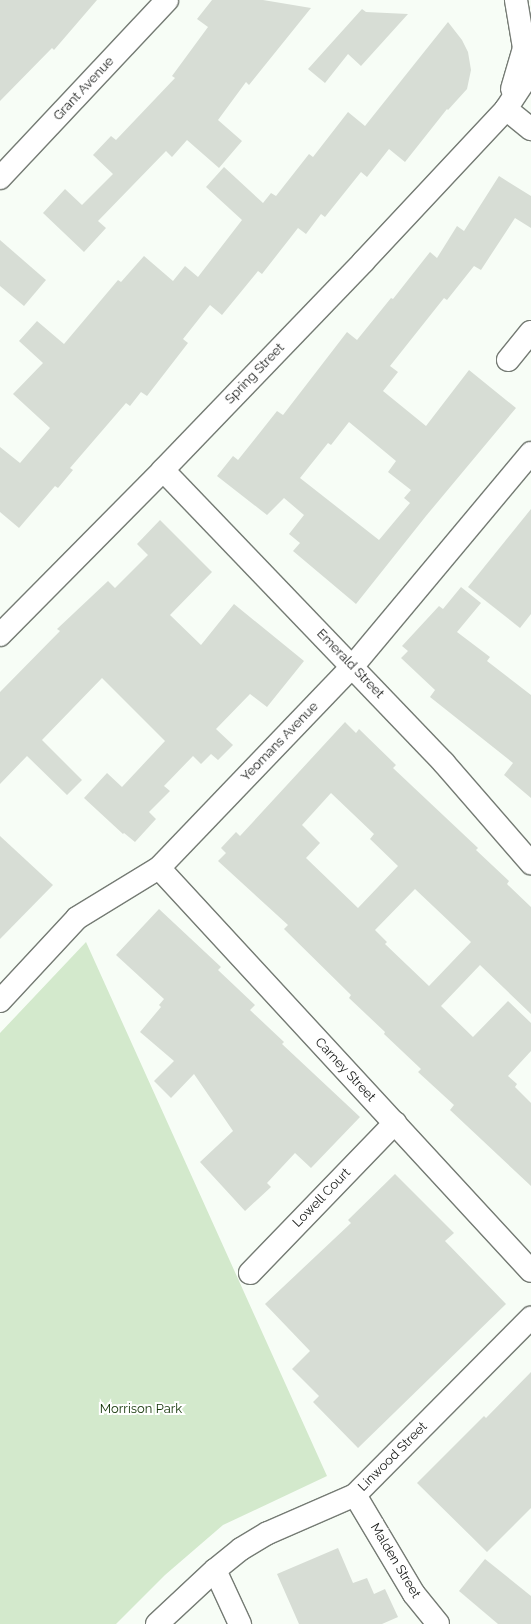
<!DOCTYPE html>
<style>
body{margin:0}
#map{position:relative;width:531px;height:1624px;overflow:hidden;background:#f7fdf6;font-family:Raleway,sans-serif}
div>[style]{position:absolute}
[style*='--x']{left:calc(var(--x)*1px);top:calc(var(--y)*1px);width:calc(var(--w)*1px);rotate:calc(var(--a)*1deg)}
.green>*{inset:0;background:#d3e9cc}
.building>*{inset:0;background:#d7ddd5}
.roads{filter:drop-shadow(1px 0 #757b74) drop-shadow(-1px 0 #757b74) drop-shadow(0 1px #757b74) drop-shadow(0 -1px #757b74)}
.minor>*{height:22px;margin:-11px;padding:0 11px;transform-origin:11px;border-radius:11px;background:#fff}
span{translate:-50% -50%;white-space:nowrap;text-align:center;line-height:1.15;-webkit-text-stroke:4px #fff;paint-order:stroke}
.street-label{font-size:13px;color:#161816}
.park-label{font-size:13px;color:#143608}
</style>
<div id="map">
<div class="green">
<i style="clip-path:polygon(86px 942px,327px 1476px,223px 1525px,165px 1575px,116px 1624px,0 1624px,0 1033px)"></i>
</div>
<div class="building">
<i style="clip-path:polygon(0 0,97px 0,54px 50px,52px 48px,0 101px)"></i>
<i style="clip-path:polygon(212px 0,263px 0,311px 8px,249px 85px,246px 82px,218px 120px,242px 141px,219px 168px,187px 140px,172px 157px,166px 151px,98px 221px,106px 228px,84px 252px,43px 213px,65px 189px,82px 205px,113px 174px,93px 155px,111px 136px,116px 140px,175px 78px,172px 76px,208px 27px,197px 19px)"></i>
<i style="clip-path:polygon(362px 9px,366px 12px,408px 14px,361px 66px,348px 54px,325px 83px,308px 69px)"></i>
<i style="clip-path:polygon(448px 22px,462px 40px,468px 52px,471px 70px,467px 89px,448px 110px,447px 109px,405px 162px,389px 149px,367px 177px,361px 172px,325px 217px,321px 214px,306px 234px,298px 228px,262px 274px,258px 271px,222px 315px,210px 305px,183px 339px,188px 343px,147px 396px,141px 392px,130px 406px,126px 403px,70px 468px,73px 470px,58px 488px,55px 486px,19px 528px,0 512px,0 447px,20px 463px,50px 428px,13px 394px,43px 363px,19px 341px,37px 321px,64px 344px,118px 280px,121px 282px,144px 256px,173px 281px,185px 266px,198px 277px,242px 220px,206px 187px,224px 167px,263px 203px,271px 193px,276px 196px,309px 154px,313px 157px,348px 112px,365px 126px)"></i>
<i style="clip-path:polygon(evenodd,499px 176px,531px 196px,531px 228px,515px 218px,481px 270px,474px 266px,447px 300px,444px 298px,390px 366px,398px 372px,383px 391px,426px 426px,469px 370px,516px 408px,426px 516px,356px 604px,293px 551px,300px 543px,289px 534px,304px 515px,284px 498px,267px 515px,217px 476px,233px 456px,238px 460px,277px 411px,283px 415px,347px 332px,357px 340px,391px 298px,393px 299px,430px 252px,437px 258px,457px 226px,464px 231px,499px 176px,349px 422px,396px 461px,388px 472px,411px 490px,404px 498px,410px 503px,379px 540px,300px 478px,328px 443px,331px 445px,349px 422px)"></i>
<i style="clip-path:polygon(0 240px,46px 280px,24px 306px,0 286px)"></i>
<i style="clip-path:polygon(531px 509px,531px 614px,520px 628px,468px 587px)"></i>
<i style="clip-path:polygon(160px 520px,212px 572px,170px 615px,201px 645px,234px 604px,304px 661px,267px 707px,250px 694px,216px 729px,233px 745px,218px 760px,211px 754px,201px 764px,193px 756px,164px 786px,170px 791px,149px 812px,156px 819px,135px 842px,124px 833px,123px 834px,84px 798px,107px 773px,122px 787px,165px 741px,102px 678px,42px 740px,82px 780px,67px 795px,27px 756px,0 784px,0 692px,60px 631px,57px 629px,108px 581px,115px 588px,148px 555px,137px 544px)"></i>
<i style="clip-path:polygon(461px 587px,481px 603px,457px 632px,490px 657px,487px 661px,531px 695px,531px 798px,504px 775px,513px 763px,430px 697px,435px 690px,401px 658px,408px 651px,402px 646px,439px 606px,443px 609px)"></i>
<i style="clip-path:polygon(evenodd,345px 722px,356px 733px,359px 729px,396px 765px,393px 768px,478px 848px,476px 850px,509px 881px,507px 884px,531px 907px,531px 1014px,480px 965px,441px 1006px,473px 1037px,508px 1001px,531px 1023px,531px 1051px,508px 1076px,517px 1084px,515px 1087px,531px 1103px,531px 1186px,450px 1110px,454px 1105px,418px 1072px,421px 1069px,384px 1034px,385px 1032px,349px 998px,351px 995px,284px 929px,288px 925px,218px 861px,226px 853px,221px 848px,236px 832px,240px 836px,345px 722px,331px 793px,374px 834px,370px 839px,398px 866px,358px 908px,306px 858px,320px 843px,302px 825px,331px 793px,345px 722px,415px 889px,471px 942px,429px 986px,385px 944px,387px 942px,375px 930px,415px 889px)"></i>
<i style="clip-path:polygon(0 836px,53px 885px,0 939px)"></i>
<i style="clip-path:polygon(159px 909px,221px 967px,218px 970px,255px 1005px,250px 1010px,284px 1042px,282px 1044px,360px 1117px,311px 1168px,295px 1153px,267px 1183px,271px 1187px,245px 1211px,200px 1162px,233px 1131px,194px 1074px,171px 1098px,154px 1081px,174px 1061px,140px 1032px,161px 1007px,159px 1005px,164px 999px,116px 955px)"></i>
<i style="clip-path:polygon(395px 1174px,454px 1233px,445px 1241px,506px 1304px,358px 1448px,313px 1402px,319px 1396px,292px 1369px,310px 1351px,265px 1304px,351px 1223px,348px 1220px)"></i>
<i style="clip-path:polygon(531px 1372px,531px 1508px,487px 1552px,417px 1483px,484px 1416px,486px 1418px)"></i>
<i style="clip-path:polygon(338px 1548px,353px 1583px,367px 1578px,374px 1594px,385px 1589px,398px 1617px,382px 1624px,299px 1624px,277px 1574px)"></i>
<i style="clip-path:polygon(485px 1559px,531px 1596px,531px 1624px,498px 1624px,459px 1591px)"></i>
</div>
<div class="roads">
<div class="minor">
<i style="--x:512;--y:89;--w:43;--a:-73.7"></i>
<i style="--x:524;--y:48;--w:49;--a:-99.5"></i>
<i style="--x:506;--y:109;--w:32;--a:39"></i>
<i style="--x:0;--y:178;--w:244;--a:-46.8"></i>
<i style="--x:508;--y:360;--w:36;--a:-51"></i>
<i style="--x:163;--y:470;--w:406;--a:46.2"></i>
<i style="--x:444;--y:763;--w:133;--a:49"></i>
<i style="--x:0;--y:635;--w:232;--a:-45.3"></i>
<i style="--x:163;--y:470;--w:289;--a:-46.1"></i>
<i style="--x:363;--y:262;--w:209;--a:-46.9"></i>
<i style="--x:506;--y:109;--w:45;--a:-56.7"></i>
<i style="--x:159;--y:868;--w:548;--a:47.29"></i>
<i style="--x:0;--y:1001;--w:113;--a:-47.1"></i>
<i style="--x:77;--y:918;--w:96;--a:-31.4"></i>
<i style="--x:159;--y:868;--w:279;--a:-46.2"></i>
<i style="--x:352;--y:667;--w:279;--a:-50.1"></i>
<i style="--x:250;--y:1273;--w:209;--a:-46"></i>
<i style="--x:355;--y:1495;--w:115;--a:59.2"></i>
<i style="--x:414;--y:1594;--w:38;--a:51"></i>
<i style="--x:215;--y:1570;--w:60;--a:65.2"></i>
<i style="--x:157;--y:1624;--w:79;--a:-43"></i>
<i style="--x:215;--y:1570;--w:33;--a:-39"></i>
<i style="--x:241;--y:1549;--w:31;--a:-31"></i>
<i style="--x:268;--y:1533;--w:95;--a:-23.6"></i>
<i style="--x:355;--y:1495;--w:250;--a:-45.2"></i>
</div>
</div>
<div class="street-label">
<span style="left:84px;top:89px;rotate:-47deg">Grant Avenue</span>
<span style="left:255px;top:374px;rotate:-46deg">Spring Street</span>
<span style="left:350px;top:664px;rotate:46deg">Emerald Street</span>
<span style="left:280px;top:742px;rotate:-46deg">Yeomans Avenue</span>
<span style="left:345px;top:1070px;rotate:47deg">Carney Street</span>
<span style="left:322px;top:1198px;rotate:-46deg">Lowell Court</span>
<span style="left:393px;top:1457px;rotate:-45deg">Linwood Street</span>
<span style="left:395px;top:1561px;rotate:59deg">Malden Street</span>
</div>
<div class="park-label">
<span style="left:141px;top:1409px">Morrison Park</span>
</div>
</div>
